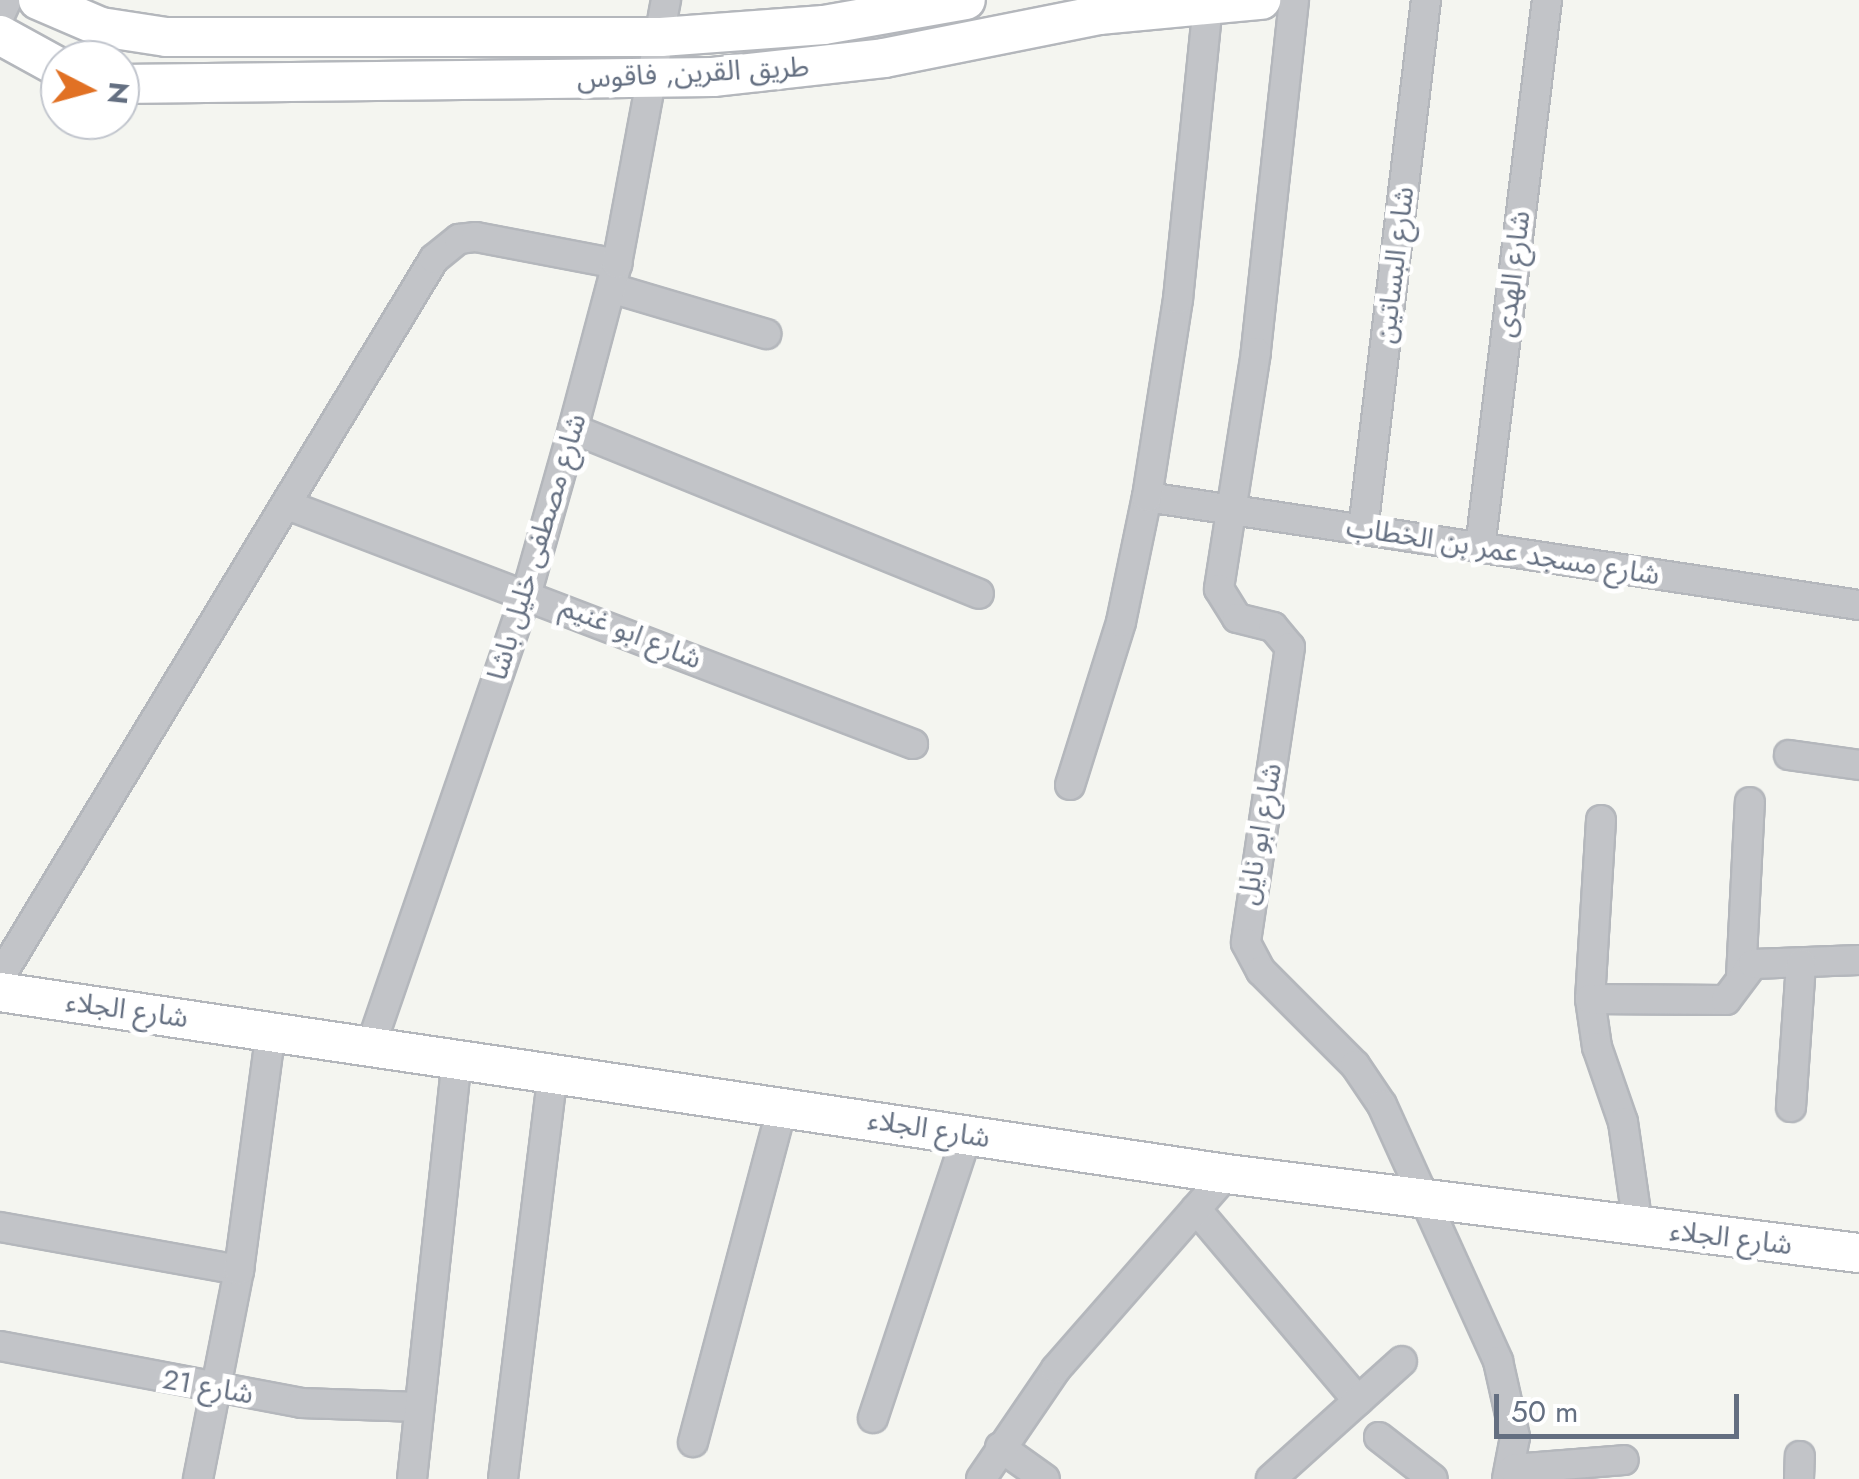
<!DOCTYPE html>
<meta charset="utf-8">
<style>
body{margin:0}
#map{position:relative;width:1859px;height:1479px;overflow:hidden;background:#f4f5f0;font-family:Jost,"Noto Sans Arabic",sans-serif}
div>[style]{position:absolute}
[style*='--x']{left:calc(var(--x)*1px);top:calc(var(--y)*1px);width:calc(var(--w)*1px);rotate:calc(var(--a)*1deg)}
.roads{filter:drop-shadow(2px 0 #b4b7bc) drop-shadow(-2px 0 #b4b7bc) drop-shadow(0 2px #b4b7bc) drop-shadow(0 -2px #b4b7bc)}
.street>*{height:28px;margin:-14px;padding:0 14px;transform-origin:14px;border-radius:14px;background:#c2c4c8}
.secondary>*{height:38px;margin:-19px;padding:0 19px;transform-origin:19px;border-radius:19px;background:#fff}
span{translate:-50% -50%;white-space:nowrap;text-align:center;line-height:1.15;-webkit-text-stroke:10px #fff;paint-order:stroke}
.street-label{font-size:28px;color:#646f81}
.north{position:absolute;left:40px;top:40px;width:100px;height:100px;box-sizing:border-box;background:#fff;border:2px solid #c1c5cd;border-radius:50%;rotate:96deg;font-size:28px;font-weight:700;line-height:40px;text-align:center;color:#646f81}
.north::after{content:'';display:block;margin:auto;width:35px;height:45px;background:#e17124;clip-path:polygon(50% 0,100% 100%,50% 72%,0 100%)}
.scale{position:absolute;left:1494px;top:1394px;width:245px;height:45px;box-sizing:border-box;border:5px solid #646f81;border-top:0;padding-left:12px;font-size:30px;line-height:35px;white-space:nowrap;color:#646f81;-webkit-text-stroke:8px #fff;paint-order:stroke}
</style>
<div id="map">
<div class="roads">
<div class="street">
<i style="--x:1294;--y:0;--w:354;--a:96.2"></i>
<i style="--x:1256;--y:352;--w:240;--a:98.9"></i>
<i style="--x:1219;--y:589;--w:34;--a:58"></i>
<i style="--x:1237;--y:618;--w:37;--a:14"></i>
<i style="--x:1273;--y:627;--w:26;--a:50"></i>
<i style="--x:1290;--y:647;--w:299;--a:98.5"></i>
<i style="--x:1246;--y:943;--w:32;--a:62"></i>
<i style="--x:1261;--y:971;--w:133;--a:45"></i>
<i style="--x:1355;--y:1065;--w:48;--a:56"></i>
<i style="--x:1382;--y:1105;--w:281;--a:65.6"></i>
<i style="--x:1498;--y:1361;--w:78;--a:77.4"></i>
<i style="--x:1515;--y:1437;--w:43;--a:100.8"></i>
<i style="--x:0;--y:15;--w:17;--a:-65"></i>
<i style="--x:611;--y:288;--w:162;--a:16.5"></i>
<i style="--x:573;--y:429;--w:438;--a:22.1"></i>
<i style="--x:1147;--y:497;--w:720;--a:8.63"></i>
<i style="--x:290;--y:506;--w:667;--a:20.91"></i>
<i style="--x:1363;--y:530;--w:534;--a:-83.22"></i>
<i style="--x:1480;--y:548;--w:552;--a:-83.03"></i>
<i style="--x:1789;--y:755;--w:71;--a:8.1"></i>
<i style="--x:1070;--y:785;--w:171;--a:-72.6"></i>
<i style="--x:1121;--y:622;--w:128;--a:-78.3"></i>
<i style="--x:1147;--y:497;--w:200;--a:-81.1"></i>
<i style="--x:1178;--y:299;--w:296;--a:-84.2"></i>
<i style="--x:1601;--y:820;--w:179;--a:93.5"></i>
<i style="--x:1590;--y:999;--w:49;--a:81.7"></i>
<i style="--x:1597;--y:1047;--w:79;--a:70.9"></i>
<i style="--x:1623;--y:1122;--w:105;--a:81.8"></i>
<i style="--x:0;--y:977;--w:839;--a:-58.85"></i>
<i style="--x:434;--y:259;--w:32;--a:-39"></i>
<i style="--x:459;--y:239;--w:17;--a:-7"></i>
<i style="--x:476;--y:237;--w:144;--a:10.8"></i>
<i style="--x:1741;--y:977;--w:175;--a:-87.1"></i>
<i style="--x:1590;--y:999;--w:136;--a:0.4"></i>
<i style="--x:1726;--y:1000;--w:45;--a:-53.1"></i>
<i style="--x:1753;--y:964;--w:106;--a:-2.2"></i>
<i style="--x:371;--y:1045;--w:479;--a:-71"></i>
<i style="--x:527;--y:592;--w:169;--a:-74.2"></i>
<i style="--x:573;--y:429;--w:171;--a:-75.1"></i>
<i style="--x:617;--y:264;--w:269;--a:-79.5"></i>
<i style="--x:1791;--y:1107;--w:144;--a:-86"></i>
<i style="--x:1196;--y:1209;--w:251;--a:49.8"></i>
<i style="--x:0;--y:1227;--w:243;--a:10.2"></i>
<i style="--x:0;--y:1346;--w:306;--a:10.7"></i>
<i style="--x:301;--y:1403;--w:118;--a:1.9"></i>
<i style="--x:873;--y:1418;--w:298;--a:-71.6"></i>
<i style="--x:1379;--y:1437;--w:68;--a:37.9"></i>
<i style="--x:693;--y:1442;--w:347;--a:-75.1"></i>
<i style="--x:1000;--y:1447;--w:55;--a:35.4"></i>
<i style="--x:1513;--y:1469;--w:111;--a:-4.6"></i>
<i style="--x:198;--y:1479;--w:213;--a:-78.9"></i>
<i style="--x:239;--y:1270;--w:241;--a:-82.4"></i>
<i style="--x:412;--y:1479;--w:423;--a:-83.9"></i>
<i style="--x:503;--y:1479;--w:409;--a:-83"></i>
<i style="--x:981;--y:1479;--w:133;--a:-55.7"></i>
<i style="--x:1056;--y:1369;--w:259;--a:-48.8"></i>
<i style="--x:1271;--y:1479;--w:176;--a:-42"></i>
<i style="--x:1799;--y:1479;--w:23;--a:-88"></i>
</div>
<div class="secondary">
<i style="--x:38;--y:0;--w:69;--a:23.2"></i>
<i style="--x:101;--y:27;--w:66;--a:8.7"></i>
<i style="--x:166;--y:37;--w:495;--a:0"></i>
<i style="--x:661;--y:37;--w:163;--a:-4.2"></i>
<i style="--x:824;--y:25;--w:144;--a:-10"></i>
<i style="--x:0;--y:35;--w:68;--a:28.8"></i>
<i style="--x:120;--y:84;--w:593;--a:-0.68"></i>
<i style="--x:713;--y:77;--w:172;--a:-6.3"></i>
<i style="--x:884;--y:58;--w:219;--a:-11.3"></i>
<i style="--x:1099;--y:15;--w:163;--a:-5.3"></i>
<i style="--x:0;--y:992;--w:1240;--a:8.44"></i>
<i style="--x:1227;--y:1174;--w:637;--a:7.13"></i>
</div>
</div>
<div class="street-label">
<span style="left:693px;top:73px;rotate:-3deg">طريق القرين, فاقوس</span>
<span style="left:1395px;top:265px;rotate:-83deg">شارع البساتين</span>
<span style="left:1513px;top:274px;rotate:-83deg">شارع الهدى</span>
<span style="left:537px;top:547px;rotate:-73deg">شارع مصطفى خليل باشا</span>
<span style="left:1503px;top:551px;rotate:9deg">شارع مسجد عمر بن الخطاب</span>
<span style="left:631px;top:633px;rotate:22deg">شارع ابو غنيم</span>
<span style="left:1260px;top:834px;rotate:-80deg">شارع ابو نايل</span>
<span style="left:127px;top:1010px;rotate:8deg">شارع الجلاء</span>
<span style="left:929px;top:1129px;rotate:9deg">شارع الجلاء</span>
<span style="left:1731px;top:1238px;rotate:7deg">شارع الجلاء</span>
<span style="left:208px;top:1387px;rotate:10deg">شارع 21</span>
</div>
<div class="north">N</div>
<div class="scale">50 m</div>
</div>
